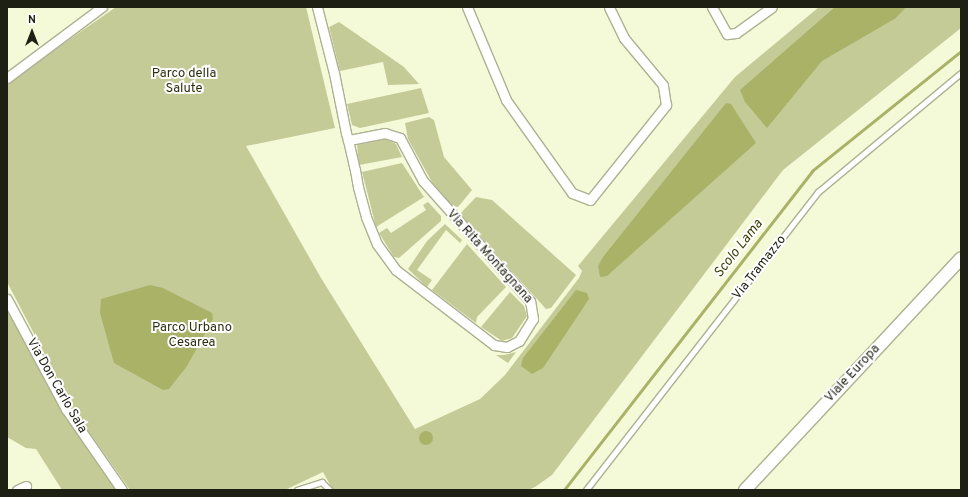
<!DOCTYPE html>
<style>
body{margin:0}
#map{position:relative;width:968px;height:497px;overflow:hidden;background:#f4f9d8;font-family:Overpass,sans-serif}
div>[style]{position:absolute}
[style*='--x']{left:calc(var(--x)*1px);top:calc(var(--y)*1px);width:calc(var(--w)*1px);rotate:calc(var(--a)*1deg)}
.green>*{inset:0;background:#c5cb97}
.water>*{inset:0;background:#aab268}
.round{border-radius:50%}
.stream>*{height:2.5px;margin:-1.25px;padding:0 1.25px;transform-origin:1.25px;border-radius:1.25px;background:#aab268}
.roads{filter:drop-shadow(1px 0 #adb192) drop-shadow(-1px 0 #adb192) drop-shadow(0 1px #adb192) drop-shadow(0 -1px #adb192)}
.lane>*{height:4.5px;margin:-2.25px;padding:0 2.25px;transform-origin:2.25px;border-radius:2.25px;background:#fff}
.street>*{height:9px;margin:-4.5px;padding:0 4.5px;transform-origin:4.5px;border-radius:4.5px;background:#fff}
.secondary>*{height:12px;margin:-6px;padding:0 6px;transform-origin:6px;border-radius:6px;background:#fff}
span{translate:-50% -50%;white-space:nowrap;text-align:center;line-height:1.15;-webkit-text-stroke:4px #fff;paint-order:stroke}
.park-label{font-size:13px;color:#2c2f0e}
.street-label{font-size:13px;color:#1f2014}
.water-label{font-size:14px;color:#3c4004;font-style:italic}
.frame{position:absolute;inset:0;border:8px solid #1f2014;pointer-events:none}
.north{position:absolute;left:12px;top:12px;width:40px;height:40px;-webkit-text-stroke:3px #fff;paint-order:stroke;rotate:0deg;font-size:11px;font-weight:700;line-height:16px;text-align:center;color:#1f2014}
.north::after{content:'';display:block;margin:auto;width:14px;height:18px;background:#1f2014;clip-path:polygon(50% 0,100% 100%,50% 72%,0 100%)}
</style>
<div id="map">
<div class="green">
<i style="clip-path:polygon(116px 7px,306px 7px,335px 128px,246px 146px,321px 278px,415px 429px,480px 399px,505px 375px,579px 278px,582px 271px,578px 266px,735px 77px,819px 7px,961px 7px,961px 28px,783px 170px,552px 475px,535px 487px,528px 490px,333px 490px,323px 472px,285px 490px,130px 490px,75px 412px,7px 282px,7px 83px)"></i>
<i style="clip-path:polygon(339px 22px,404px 67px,419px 84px,388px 85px,383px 62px,340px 71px,329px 27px)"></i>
<i style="clip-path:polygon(421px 88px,429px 113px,360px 128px,352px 125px,347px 104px)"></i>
<i style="clip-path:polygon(429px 117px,434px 120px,444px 157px,472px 190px,458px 207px,452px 206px,432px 182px,408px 139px,405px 123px)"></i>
<i style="clip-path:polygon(387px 139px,396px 144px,402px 157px,359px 165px,357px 145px)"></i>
<i style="clip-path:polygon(402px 163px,424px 197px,376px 227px,362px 172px)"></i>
<i style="clip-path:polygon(476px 197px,492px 200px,576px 275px,551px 308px,546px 309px,460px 214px)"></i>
<i style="clip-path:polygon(428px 202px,441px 216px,441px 221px,399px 258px,394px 257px,379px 233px,387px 228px,391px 233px,426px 210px,423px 205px)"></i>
<i style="clip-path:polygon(445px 224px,462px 240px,460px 243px,446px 230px,417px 270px,432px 280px,427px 287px,408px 269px,427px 241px)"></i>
<i style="clip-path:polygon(467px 244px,506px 287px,477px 317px,476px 323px,432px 290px)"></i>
<i style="clip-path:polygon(510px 292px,524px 306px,527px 316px,512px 338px,502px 341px,481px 327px)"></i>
<i style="clip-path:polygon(7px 307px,118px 490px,62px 490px,36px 449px,26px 448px,7px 437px)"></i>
<i style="clip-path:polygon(516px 352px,508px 363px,496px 355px,504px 355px)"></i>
</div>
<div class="water">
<i style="clip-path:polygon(835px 7px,906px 7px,896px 18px,822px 61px,767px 128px,745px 102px,740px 90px)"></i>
<i style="clip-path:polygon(726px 103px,731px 104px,756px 143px,607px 276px,600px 277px,598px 266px,603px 257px)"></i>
<i style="clip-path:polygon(150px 285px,163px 288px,212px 313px,213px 319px,187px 366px,169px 389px,163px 390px,114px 363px,100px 313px,101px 299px)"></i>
<i style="clip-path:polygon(576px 290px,587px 293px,589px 299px,543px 368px,532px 374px,521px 366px,523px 358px)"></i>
<i class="round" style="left:419px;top:431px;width:14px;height:14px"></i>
</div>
<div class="stream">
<i style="--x:564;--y:490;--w:404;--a:-52.1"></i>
<i style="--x:812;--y:171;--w:191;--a:-38.8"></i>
</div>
<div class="roads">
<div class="lane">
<i style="--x:297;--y:490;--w:26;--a:-18"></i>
<i style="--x:322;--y:482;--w:11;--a:45"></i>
<i style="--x:586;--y:490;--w:378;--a:-52.1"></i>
<i style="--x:818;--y:192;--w:186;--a:-39.8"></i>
</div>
<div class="street">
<i style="--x:317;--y:7;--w:68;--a:75.6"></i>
<i style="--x:334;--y:73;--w:61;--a:78.7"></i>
<i style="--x:346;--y:133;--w:7;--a:74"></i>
<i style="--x:348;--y:140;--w:31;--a:77"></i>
<i style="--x:355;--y:170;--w:17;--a:80"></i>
<i style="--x:358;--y:187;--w:31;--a:75"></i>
<i style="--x:366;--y:217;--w:29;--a:68"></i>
<i style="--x:377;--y:244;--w:32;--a:54"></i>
<i style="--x:396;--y:270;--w:123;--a:37.4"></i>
<i style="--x:494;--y:345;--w:13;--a:9"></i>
<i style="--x:507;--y:347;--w:13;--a:-27"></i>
<i style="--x:519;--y:341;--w:26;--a:-58"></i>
<i style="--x:533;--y:319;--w:18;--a:-99"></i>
<i style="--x:530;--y:301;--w:161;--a:-131.7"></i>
<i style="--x:423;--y:181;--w:49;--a:-118.1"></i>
<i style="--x:400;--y:138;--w:16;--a:-162"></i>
<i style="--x:385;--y:133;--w:38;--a:169"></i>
<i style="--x:467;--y:7;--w:101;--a:67.2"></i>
<i style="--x:506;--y:100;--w:114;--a:54.6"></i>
<i style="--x:572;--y:193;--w:19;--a:21"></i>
<i style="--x:590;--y:200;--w:122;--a:-51.3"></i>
<i style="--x:666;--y:105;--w:20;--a:-99"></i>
<i style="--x:663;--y:85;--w:61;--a:-129.7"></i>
<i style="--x:624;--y:38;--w:34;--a:-116"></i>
<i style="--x:712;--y:7;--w:31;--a:61"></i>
<i style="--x:727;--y:34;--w:9;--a:-6"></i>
<i style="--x:736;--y:33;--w:44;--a:-35.8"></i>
<i style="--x:7;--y:78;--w:119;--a:-36.8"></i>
<i style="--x:7;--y:299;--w:125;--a:61.8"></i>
<i style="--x:66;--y:409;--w:98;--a:55.3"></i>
<i style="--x:17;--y:490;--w:10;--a:-24"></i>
</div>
<div class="secondary">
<i style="--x:745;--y:490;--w:317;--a:-47"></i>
</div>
</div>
<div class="park-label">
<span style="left:184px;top:82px">Parco della<br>Salute</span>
<span style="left:192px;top:336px">Parco Urbano<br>Cesarea</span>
</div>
<div class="street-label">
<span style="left:489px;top:257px;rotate:48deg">Via Rita Montagnana</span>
<span style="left:760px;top:268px;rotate:-52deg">Via Tramazzo</span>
<span style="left:853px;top:374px;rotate:-47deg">Viale Europa</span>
<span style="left:56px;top:386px;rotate:60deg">Via Don Carlo Sala</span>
</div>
<div class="water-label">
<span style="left:739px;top:249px;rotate:-52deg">Scolo Lama</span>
</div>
<div class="frame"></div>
<div class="north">N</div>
</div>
